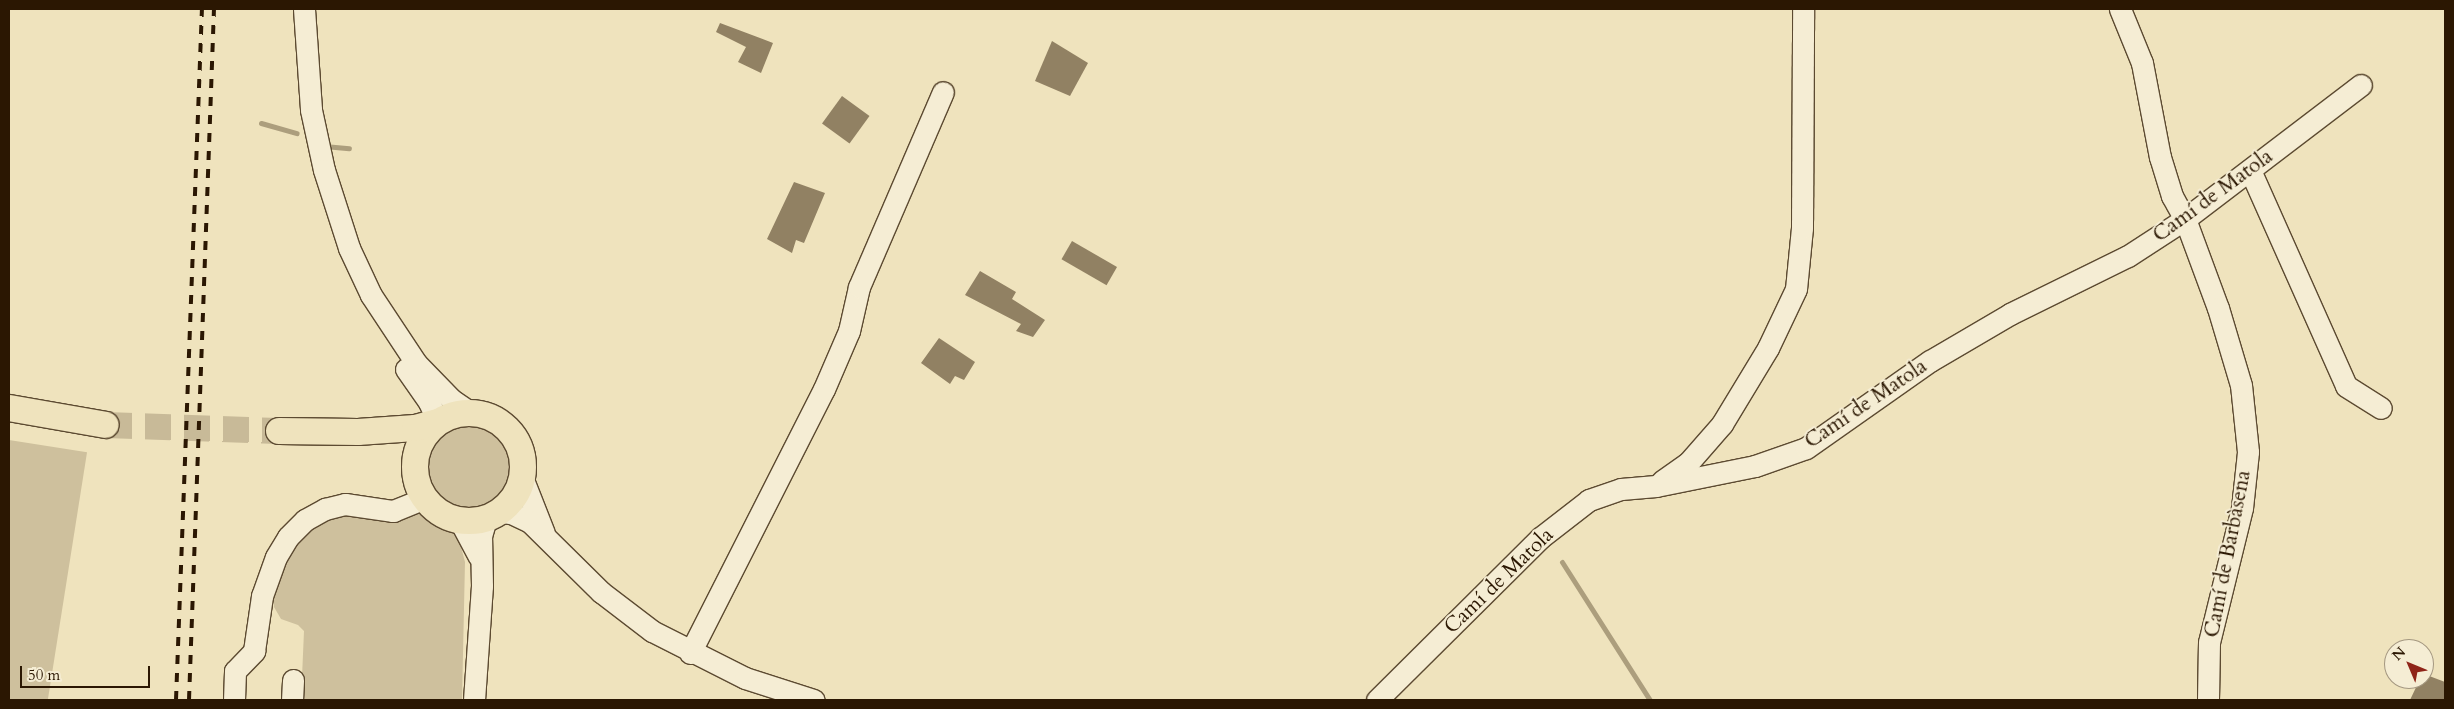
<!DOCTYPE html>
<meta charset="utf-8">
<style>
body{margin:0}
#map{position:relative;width:2454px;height:709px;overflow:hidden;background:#efe3bd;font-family:Cardo,serif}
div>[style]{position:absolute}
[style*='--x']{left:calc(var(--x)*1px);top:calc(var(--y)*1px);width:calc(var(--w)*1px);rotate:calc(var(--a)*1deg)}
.green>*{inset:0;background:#cec09d;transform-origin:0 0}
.round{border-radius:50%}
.stream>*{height:5px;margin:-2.5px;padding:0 2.5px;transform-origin:2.5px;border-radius:2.5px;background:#ac9e7d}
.building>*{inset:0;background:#918163;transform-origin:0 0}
.major-tunnel>*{height:26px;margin-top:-13px;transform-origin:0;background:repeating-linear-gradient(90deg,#c8ba98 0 26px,transparent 0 39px)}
.roads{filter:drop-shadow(1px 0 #5c4a31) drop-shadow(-1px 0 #5c4a31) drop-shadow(0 1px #5c4a31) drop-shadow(0 -1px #5c4a31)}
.minor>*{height:21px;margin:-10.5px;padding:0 10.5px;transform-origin:10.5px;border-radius:10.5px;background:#f5edd4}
.major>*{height:26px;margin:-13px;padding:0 13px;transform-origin:13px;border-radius:13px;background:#efe3bd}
.major>.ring{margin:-13px;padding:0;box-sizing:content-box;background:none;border:26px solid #efe3bd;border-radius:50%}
.rail>*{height:4px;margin-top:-2px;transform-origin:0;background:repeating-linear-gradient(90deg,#2b1702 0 9px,transparent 0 18px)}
span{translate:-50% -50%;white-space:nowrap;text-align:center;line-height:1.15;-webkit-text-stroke:4px #f5edd4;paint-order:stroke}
.street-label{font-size:21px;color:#2b1702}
.frame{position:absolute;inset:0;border:10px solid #2b1702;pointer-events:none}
.north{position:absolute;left:2384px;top:639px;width:50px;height:50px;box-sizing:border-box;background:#f5edd4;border:1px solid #a49780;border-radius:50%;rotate:315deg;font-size:14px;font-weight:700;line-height:20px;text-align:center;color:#2b1702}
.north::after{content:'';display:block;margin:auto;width:18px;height:22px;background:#8f2418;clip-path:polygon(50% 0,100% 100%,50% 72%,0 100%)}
.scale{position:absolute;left:20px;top:666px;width:130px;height:22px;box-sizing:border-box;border:2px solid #2b1702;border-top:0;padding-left:6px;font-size:15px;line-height:18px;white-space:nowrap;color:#2b1702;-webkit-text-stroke:4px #f5edd4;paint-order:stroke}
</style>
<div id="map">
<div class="green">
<i class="round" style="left:418px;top:417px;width:100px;height:100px"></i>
<i style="left:9px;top:440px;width:79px;height:260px;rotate:9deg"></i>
<i style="clip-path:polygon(424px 502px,455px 524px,465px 562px,462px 700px,301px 700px,304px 631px,298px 625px,281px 619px,274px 607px,273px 595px,283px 556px,322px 518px)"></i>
</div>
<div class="stream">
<i style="--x:261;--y:123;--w:37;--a:16"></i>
<i style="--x:324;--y:146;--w:25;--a:5"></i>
<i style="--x:1562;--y:562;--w:164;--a:57.5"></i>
</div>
<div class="building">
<i style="clip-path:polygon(720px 23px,773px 43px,761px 73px,738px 62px,746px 47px,716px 32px)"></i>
<i style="clip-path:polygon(1052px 41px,1088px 63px,1070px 96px,1035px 81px)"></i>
<i style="left:842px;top:96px;width:34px;height:34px;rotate:36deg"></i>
<i style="clip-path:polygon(794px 182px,825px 193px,804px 243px,796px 240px,792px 253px,767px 239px)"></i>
<i style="left:1072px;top:241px;width:52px;height:21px;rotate:30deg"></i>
<i style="clip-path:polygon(980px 271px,1016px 292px,1012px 299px,1045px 320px,1033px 337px,1016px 331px,1021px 324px,965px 295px)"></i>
<i style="clip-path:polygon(939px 338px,975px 362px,964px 380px,955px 376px,950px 384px,921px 363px)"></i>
<i style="clip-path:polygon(2424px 674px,2445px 682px,2445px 700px,2410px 700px,2420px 679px,2424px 679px)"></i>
</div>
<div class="major-tunnel">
<i style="--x:106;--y:425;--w:173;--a:2"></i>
</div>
<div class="roads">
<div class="minor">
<i style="--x:304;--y:9;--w:101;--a:86"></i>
<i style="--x:311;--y:110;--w:61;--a:77.8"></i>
<i style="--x:324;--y:170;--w:82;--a:72.2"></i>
<i style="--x:349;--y:248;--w:52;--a:64.9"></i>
<i style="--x:371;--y:295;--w:82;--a:56.5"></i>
<i style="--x:416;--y:363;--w:52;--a:45.8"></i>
<i style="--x:452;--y:400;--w:23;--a:34"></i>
<i style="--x:2120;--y:9;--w:58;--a:67.8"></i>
<i style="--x:2142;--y:63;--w:96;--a:79.2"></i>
<i style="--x:2160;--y:157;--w:41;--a:72.9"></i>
<i style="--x:2172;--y:196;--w:26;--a:61"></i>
<i style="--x:2185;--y:219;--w:95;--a:69.7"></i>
<i style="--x:2218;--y:308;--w:80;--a:73.4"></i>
<i style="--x:2241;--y:385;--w:67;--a:84"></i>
<i style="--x:2248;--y:452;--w:56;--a:96.1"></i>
<i style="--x:2242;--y:508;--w:138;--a:103.8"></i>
<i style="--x:2209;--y:642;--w:58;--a:91"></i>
<i style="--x:2250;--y:170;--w:236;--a:66"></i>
<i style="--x:2346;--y:386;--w:41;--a:32.2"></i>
<i style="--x:406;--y:369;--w:40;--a:55.1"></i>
<i style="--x:429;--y:402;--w:22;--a:66"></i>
<i style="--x:522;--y:477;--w:60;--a:68.6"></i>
<i style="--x:1662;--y:481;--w:32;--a:-35"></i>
<i style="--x:1688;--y:463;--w:52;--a:-48.9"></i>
<i style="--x:1722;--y:424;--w:89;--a:-58.8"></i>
<i style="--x:1768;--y:348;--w:65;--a:-64.6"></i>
<i style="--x:1796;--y:289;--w:61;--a:-84.4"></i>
<i style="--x:1802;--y:228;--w:219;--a:-89.7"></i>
<i style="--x:499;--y:512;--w:12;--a:5"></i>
<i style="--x:511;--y:513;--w:21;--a:25"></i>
<i style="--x:530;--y:522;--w:100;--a:44.6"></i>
<i style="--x:601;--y:592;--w:64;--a:37.4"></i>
<i style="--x:652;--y:631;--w:104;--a:26.8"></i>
<i style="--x:745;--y:678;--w:72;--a:17.7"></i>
<i style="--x:460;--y:521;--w:40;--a:62"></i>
<i style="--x:690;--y:653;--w:296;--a:-63.1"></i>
<i style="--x:824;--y:389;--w:63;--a:-66.7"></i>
<i style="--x:849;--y:331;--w:45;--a:-77.2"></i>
<i style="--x:859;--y:287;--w:212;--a:-66.7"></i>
<i style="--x:234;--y:700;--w:29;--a:-88"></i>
<i style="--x:235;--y:671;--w:28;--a:-46"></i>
<i style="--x:254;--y:651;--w:56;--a:-81.7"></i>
<i style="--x:262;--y:596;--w:41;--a:-70.3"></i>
<i style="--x:276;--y:557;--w:23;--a:-59"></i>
<i style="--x:288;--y:537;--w:24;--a:-45"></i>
<i style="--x:305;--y:520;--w:23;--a:-29"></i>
<i style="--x:325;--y:509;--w:21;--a:-14"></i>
<i style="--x:345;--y:504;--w:49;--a:8.3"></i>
<i style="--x:393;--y:511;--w:35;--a:-22"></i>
<i style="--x:292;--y:700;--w:20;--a:-87"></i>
<i style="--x:474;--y:700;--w:114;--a:-86"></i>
<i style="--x:482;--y:586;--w:50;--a:-91.1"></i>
<i style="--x:481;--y:536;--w:19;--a:-74"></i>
<i style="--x:1377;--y:700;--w:230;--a:-44.8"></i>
<i style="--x:1540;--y:538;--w:62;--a:-37.8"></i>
<i style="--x:1589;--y:500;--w:34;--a:-19"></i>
<i style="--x:1621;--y:489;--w:35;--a:-5"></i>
<i style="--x:1656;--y:486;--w:101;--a:-11.4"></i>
<i style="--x:1755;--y:466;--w:54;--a:-19.4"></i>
<i style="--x:1806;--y:448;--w:151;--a:-35.1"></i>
<i style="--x:1930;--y:361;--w:93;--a:-30.4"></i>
<i style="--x:2010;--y:314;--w:131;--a:-26.2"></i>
<i style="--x:2128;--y:256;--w:68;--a:-33"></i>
<i style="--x:2185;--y:219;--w:221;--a:-37.3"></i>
</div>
<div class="major">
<i style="--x:9;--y:408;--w:98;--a:9.9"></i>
<i class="ring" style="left:415px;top:413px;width:82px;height:82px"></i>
<i style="--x:279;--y:431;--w:79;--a:0.7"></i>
<i style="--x:358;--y:432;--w:57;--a:-4"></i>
<i style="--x:415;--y:428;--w:24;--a:-15"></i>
</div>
</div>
<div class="rail">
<i style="--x:176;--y:700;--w:691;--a:-87.85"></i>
<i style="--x:189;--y:700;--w:691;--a:-87.93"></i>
</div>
<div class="street-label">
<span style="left:2213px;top:196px;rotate:-36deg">Camí de Matola</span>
<span style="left:1866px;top:404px;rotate:-34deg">Camí de Matola</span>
<span style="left:2228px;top:554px;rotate:-79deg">Camí de Barbàsena</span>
<span style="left:1499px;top:581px;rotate:-44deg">Camí de Matola</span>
</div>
<div class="frame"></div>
<div class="north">N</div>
<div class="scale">50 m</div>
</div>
